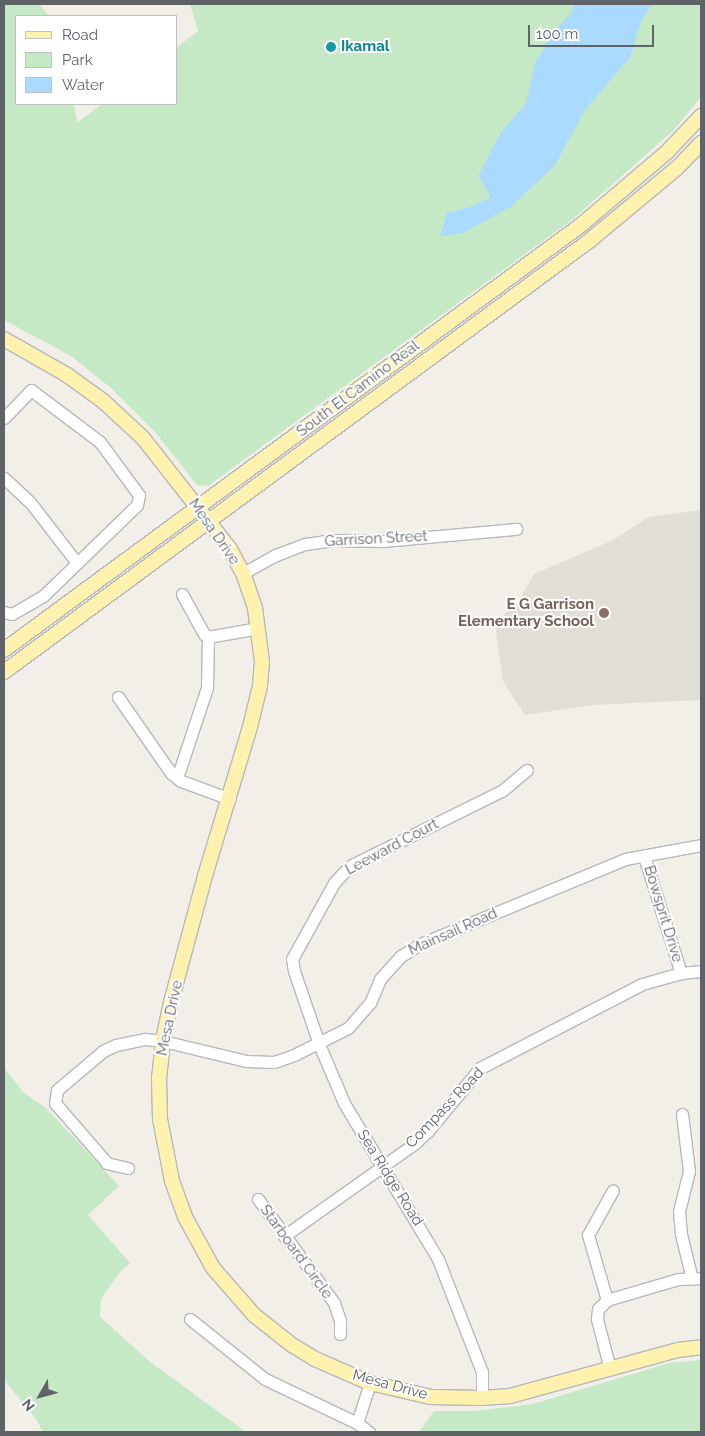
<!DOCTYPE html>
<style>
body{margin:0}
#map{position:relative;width:705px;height:1436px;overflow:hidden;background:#f1efe8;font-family:Raleway,sans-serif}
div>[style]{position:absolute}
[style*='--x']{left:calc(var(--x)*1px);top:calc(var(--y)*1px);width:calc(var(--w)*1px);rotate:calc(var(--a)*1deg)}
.education>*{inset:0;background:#e1ded6}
.green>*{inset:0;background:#c5e8c5}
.water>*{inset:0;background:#aadaff}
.roads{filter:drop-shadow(1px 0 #b5b8bc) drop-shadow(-1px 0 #b5b8bc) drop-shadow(0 1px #b5b8bc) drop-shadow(0 -1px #b5b8bc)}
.minor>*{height:11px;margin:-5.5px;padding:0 5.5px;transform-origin:5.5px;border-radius:5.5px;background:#fff}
.major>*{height:14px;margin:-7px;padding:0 7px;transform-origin:7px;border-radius:7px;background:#fff2af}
.dots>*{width:14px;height:14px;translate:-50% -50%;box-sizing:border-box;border:2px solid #fff;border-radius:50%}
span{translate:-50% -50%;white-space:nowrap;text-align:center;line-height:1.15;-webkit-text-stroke:4px #fff;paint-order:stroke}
.culture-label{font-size:15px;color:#0d838f;font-weight:700}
.left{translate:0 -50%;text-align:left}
.street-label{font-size:15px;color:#5f6368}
.education-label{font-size:15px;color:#785e54;font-weight:700}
.right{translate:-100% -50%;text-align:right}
.frame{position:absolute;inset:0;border:5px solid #5f6368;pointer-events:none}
.legend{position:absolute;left:15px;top:15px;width:162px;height:90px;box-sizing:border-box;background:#fff;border:1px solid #bfc1c3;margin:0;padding:6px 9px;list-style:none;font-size:15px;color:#5f6368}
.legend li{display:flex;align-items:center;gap:10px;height:25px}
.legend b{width:25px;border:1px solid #bfc1c3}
.north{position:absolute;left:15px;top:1371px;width:50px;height:50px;-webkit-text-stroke:4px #fff;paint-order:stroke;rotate:232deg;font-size:14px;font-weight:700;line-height:20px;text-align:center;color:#5f6368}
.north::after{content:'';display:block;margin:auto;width:18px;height:22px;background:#5f6368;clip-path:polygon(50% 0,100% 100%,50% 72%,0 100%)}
.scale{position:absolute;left:528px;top:25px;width:126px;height:22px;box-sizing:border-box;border:2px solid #5f6368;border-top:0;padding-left:6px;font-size:15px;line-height:18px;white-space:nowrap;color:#5f6368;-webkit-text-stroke:4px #fff;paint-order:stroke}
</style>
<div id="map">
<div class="education">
<i style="clip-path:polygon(701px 510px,701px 700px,593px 705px,525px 715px,503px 681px,495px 624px,518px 602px,534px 574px,611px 541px,649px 517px)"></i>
</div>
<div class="green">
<i style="clip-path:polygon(4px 4px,39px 4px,49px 16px,16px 16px,16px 104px,74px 104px,77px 123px,102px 104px,176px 104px,176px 48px,198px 31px,190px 4px,701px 4px,701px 97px,674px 130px,573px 219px,208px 486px,197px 485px,156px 433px,111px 388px,71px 356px,4px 320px)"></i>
<i style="clip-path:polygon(4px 1068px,24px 1093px,46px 1108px,119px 1186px,88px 1215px,130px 1263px,119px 1273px,101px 1299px,100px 1317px,149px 1361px,246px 1432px,43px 1432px,36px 1419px,4px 1380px)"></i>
<i style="clip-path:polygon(701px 1360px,701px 1432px,419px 1432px,434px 1411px,476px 1411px,533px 1404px,669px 1363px)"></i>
</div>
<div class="water">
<i style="clip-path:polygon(575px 4px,652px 4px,641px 21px,631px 56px,585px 110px,555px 165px,512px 206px,463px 233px,440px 236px,447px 213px,470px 207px,491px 197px,478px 176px,500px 134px,526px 103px,535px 63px,551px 35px,571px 13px)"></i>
</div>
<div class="roads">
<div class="minor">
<i style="--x:4;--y:418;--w:39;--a:-46"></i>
<i style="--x:31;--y:390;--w:86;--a:37"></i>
<i style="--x:100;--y:442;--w:66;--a:53.7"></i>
<i style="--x:139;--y:495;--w:10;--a:101"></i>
<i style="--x:137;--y:505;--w:131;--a:135.9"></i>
<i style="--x:43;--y:596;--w:36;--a:150"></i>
<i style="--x:12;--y:614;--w:8;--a:-166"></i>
<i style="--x:4;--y:478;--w:35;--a:43"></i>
<i style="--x:30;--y:502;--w:77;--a:52.4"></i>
<i style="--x:243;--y:573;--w:38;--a:-29"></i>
<i style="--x:276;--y:555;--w:31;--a:-21"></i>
<i style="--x:305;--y:544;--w:27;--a:-8"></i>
<i style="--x:332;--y:540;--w:51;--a:1.1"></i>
<i style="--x:383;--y:541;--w:134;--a:-5.2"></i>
<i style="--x:182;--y:594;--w:46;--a:61.2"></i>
<i style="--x:204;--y:634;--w:5;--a:37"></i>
<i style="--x:208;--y:637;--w:51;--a:-10.2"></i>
<i style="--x:118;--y:697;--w:93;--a:55.1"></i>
<i style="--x:171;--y:773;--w:13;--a:39"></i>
<i style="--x:181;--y:781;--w:52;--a:20.2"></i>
<i style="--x:177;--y:778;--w:95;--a:-71.6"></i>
<i style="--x:207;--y:688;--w:51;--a:-88.9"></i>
<i style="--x:644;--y:856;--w:123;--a:72.5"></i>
<i style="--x:682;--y:1114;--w:57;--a:83"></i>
<i style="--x:689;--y:1171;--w:41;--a:104"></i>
<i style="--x:679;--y:1211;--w:23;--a:85"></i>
<i style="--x:681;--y:1234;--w:46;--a:76.3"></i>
<i style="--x:128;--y:1168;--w:22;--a:-167"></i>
<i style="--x:107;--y:1163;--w:79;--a:-130.9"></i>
<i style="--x:55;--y:1103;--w:13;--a:-81"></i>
<i style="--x:57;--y:1090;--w:60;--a:-40.3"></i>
<i style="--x:103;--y:1051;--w:14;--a:-25"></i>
<i style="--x:116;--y:1045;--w:30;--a:-12"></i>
<i style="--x:145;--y:1039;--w:18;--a:6"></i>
<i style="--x:163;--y:1041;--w:85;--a:13.5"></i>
<i style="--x:246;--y:1061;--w:28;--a:2"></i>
<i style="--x:274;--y:1062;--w:21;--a:-19"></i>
<i style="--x:294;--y:1055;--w:60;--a:-26.6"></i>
<i style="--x:348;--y:1028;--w:33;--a:-49"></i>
<i style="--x:370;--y:1003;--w:26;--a:-67"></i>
<i style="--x:380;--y:979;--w:31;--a:-48"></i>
<i style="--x:401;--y:956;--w:22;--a:-32"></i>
<i style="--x:420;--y:944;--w:222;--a:-22.5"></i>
<i style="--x:625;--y:859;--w:77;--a:-10.4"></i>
<i style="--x:258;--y:1199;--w:129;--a:53.8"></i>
<i style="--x:334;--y:1303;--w:18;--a:71"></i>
<i style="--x:340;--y:1320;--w:14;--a:90"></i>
<i style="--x:284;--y:1236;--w:159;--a:-35.3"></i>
<i style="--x:414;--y:1144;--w:19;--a:-43"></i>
<i style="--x:428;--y:1131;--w:82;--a:-50.5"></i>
<i style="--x:480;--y:1068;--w:182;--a:-27.4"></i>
<i style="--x:642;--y:984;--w:41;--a:-15.8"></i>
<i style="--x:681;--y:973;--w:20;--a:-6"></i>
<i style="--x:607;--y:1300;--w:68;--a:-106.3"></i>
<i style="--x:588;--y:1235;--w:51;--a:-60.9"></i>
<i style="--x:190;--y:1319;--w:96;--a:38.7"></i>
<i style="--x:265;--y:1379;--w:102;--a:25.6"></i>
<i style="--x:357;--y:1423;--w:15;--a:37"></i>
<i style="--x:610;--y:1369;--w:52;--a:-104.6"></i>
<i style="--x:597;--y:1319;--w:10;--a:-84"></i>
<i style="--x:598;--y:1309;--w:13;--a:-45"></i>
<i style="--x:607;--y:1300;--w:10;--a:-17"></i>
<i style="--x:617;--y:1297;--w:64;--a:-16.4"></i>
<i style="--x:678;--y:1279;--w:23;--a:-2"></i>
<i style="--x:482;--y:1398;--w:26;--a:-90"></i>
<i style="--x:482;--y:1372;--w:121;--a:-111.3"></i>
<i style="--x:438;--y:1259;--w:182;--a:-121.1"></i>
<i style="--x:344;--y:1103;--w:64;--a:-113"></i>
<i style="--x:319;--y:1044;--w:77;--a:-108.9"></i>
<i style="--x:294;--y:971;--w:12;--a:-99"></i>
<i style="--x:292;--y:959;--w:87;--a:-61.1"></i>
<i style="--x:334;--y:883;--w:13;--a:-48"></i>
<i style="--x:343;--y:873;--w:12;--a:-42"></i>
<i style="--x:352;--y:865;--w:169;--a:-26.4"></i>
<i style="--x:503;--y:790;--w:31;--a:-40"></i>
<i style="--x:357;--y:1423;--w:42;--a:-72"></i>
</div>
<div class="major">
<i style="--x:4;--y:339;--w:73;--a:29.7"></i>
<i style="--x:67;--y:375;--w:44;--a:35.8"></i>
<i style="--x:103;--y:401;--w:54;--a:42.8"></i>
<i style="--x:143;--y:438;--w:141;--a:51.9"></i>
<i style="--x:230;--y:549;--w:27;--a:62"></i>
<i style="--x:243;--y:573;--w:37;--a:71"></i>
<i style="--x:255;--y:608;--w:54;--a:82.6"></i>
<i style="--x:262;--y:662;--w:24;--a:95"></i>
<i style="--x:260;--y:686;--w:42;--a:103.7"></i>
<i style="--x:250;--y:727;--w:156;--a:106.8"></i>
<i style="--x:205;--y:876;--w:131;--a:105.1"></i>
<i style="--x:171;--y:1002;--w:40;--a:102"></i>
<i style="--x:163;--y:1041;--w:36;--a:96"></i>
<i style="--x:159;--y:1077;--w:42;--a:88.6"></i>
<i style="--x:160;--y:1119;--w:63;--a:79"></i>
<i style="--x:172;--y:1181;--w:38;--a:70"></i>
<i style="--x:185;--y:1217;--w:58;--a:61.2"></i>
<i style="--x:213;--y:1268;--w:62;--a:48.9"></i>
<i style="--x:254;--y:1315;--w:48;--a:38.3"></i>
<i style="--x:292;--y:1345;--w:27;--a:31"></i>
<i style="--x:315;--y:1359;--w:60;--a:23.6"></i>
<i style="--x:370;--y:1383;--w:63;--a:12.9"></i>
<i style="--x:431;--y:1397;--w:51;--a:1.1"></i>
<i style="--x:482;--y:1398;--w:28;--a:-4"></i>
<i style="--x:510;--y:1396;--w:174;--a:-15.3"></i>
<i style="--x:678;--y:1350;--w:23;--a:-7"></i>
<i style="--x:4;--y:650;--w:717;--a:-36.37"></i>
<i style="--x:581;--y:225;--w:111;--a:-40.3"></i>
<i style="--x:666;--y:153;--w:51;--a:-46.6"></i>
<i style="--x:4;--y:672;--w:727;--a:-36.38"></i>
<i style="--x:589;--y:241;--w:114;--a:-39.7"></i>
<i style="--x:677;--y:168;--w:35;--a:-46"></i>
</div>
</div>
<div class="dots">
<i style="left:331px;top:47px;background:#0f9aa8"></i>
<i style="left:604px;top:613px;background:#8d6e63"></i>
</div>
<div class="culture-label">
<span class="left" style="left:341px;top:47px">Ikamal</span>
</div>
<div class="street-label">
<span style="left:358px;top:389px;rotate:-37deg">South El Camino Real</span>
<span style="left:214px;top:532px;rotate:55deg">Mesa Drive</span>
<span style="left:376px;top:539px;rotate:-3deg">Garrison Street</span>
<span style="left:392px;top:847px;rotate:-28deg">Leeward Court</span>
<span style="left:663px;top:914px;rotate:73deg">Bowsprit Drive</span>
<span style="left:453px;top:932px;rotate:-24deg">Mainsail Road</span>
<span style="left:170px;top:1018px;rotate:-78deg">Mesa Drive</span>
<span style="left:445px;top:1108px;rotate:-46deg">Compass Road</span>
<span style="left:390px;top:1178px;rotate:58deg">Sea Ridge Road</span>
<span style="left:296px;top:1252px;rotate:54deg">Starboard Circle</span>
<span style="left:390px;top:1385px;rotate:15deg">Mesa Drive</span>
</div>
<div class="education-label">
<span class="right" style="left:594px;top:613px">E G Garrison<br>Elementary School</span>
</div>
<div class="frame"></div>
<ul class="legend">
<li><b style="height:6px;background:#fff2af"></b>Road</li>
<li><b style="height:14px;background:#c5e8c5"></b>Park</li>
<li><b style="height:14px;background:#aadaff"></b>Water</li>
</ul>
<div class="north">N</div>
<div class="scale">100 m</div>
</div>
